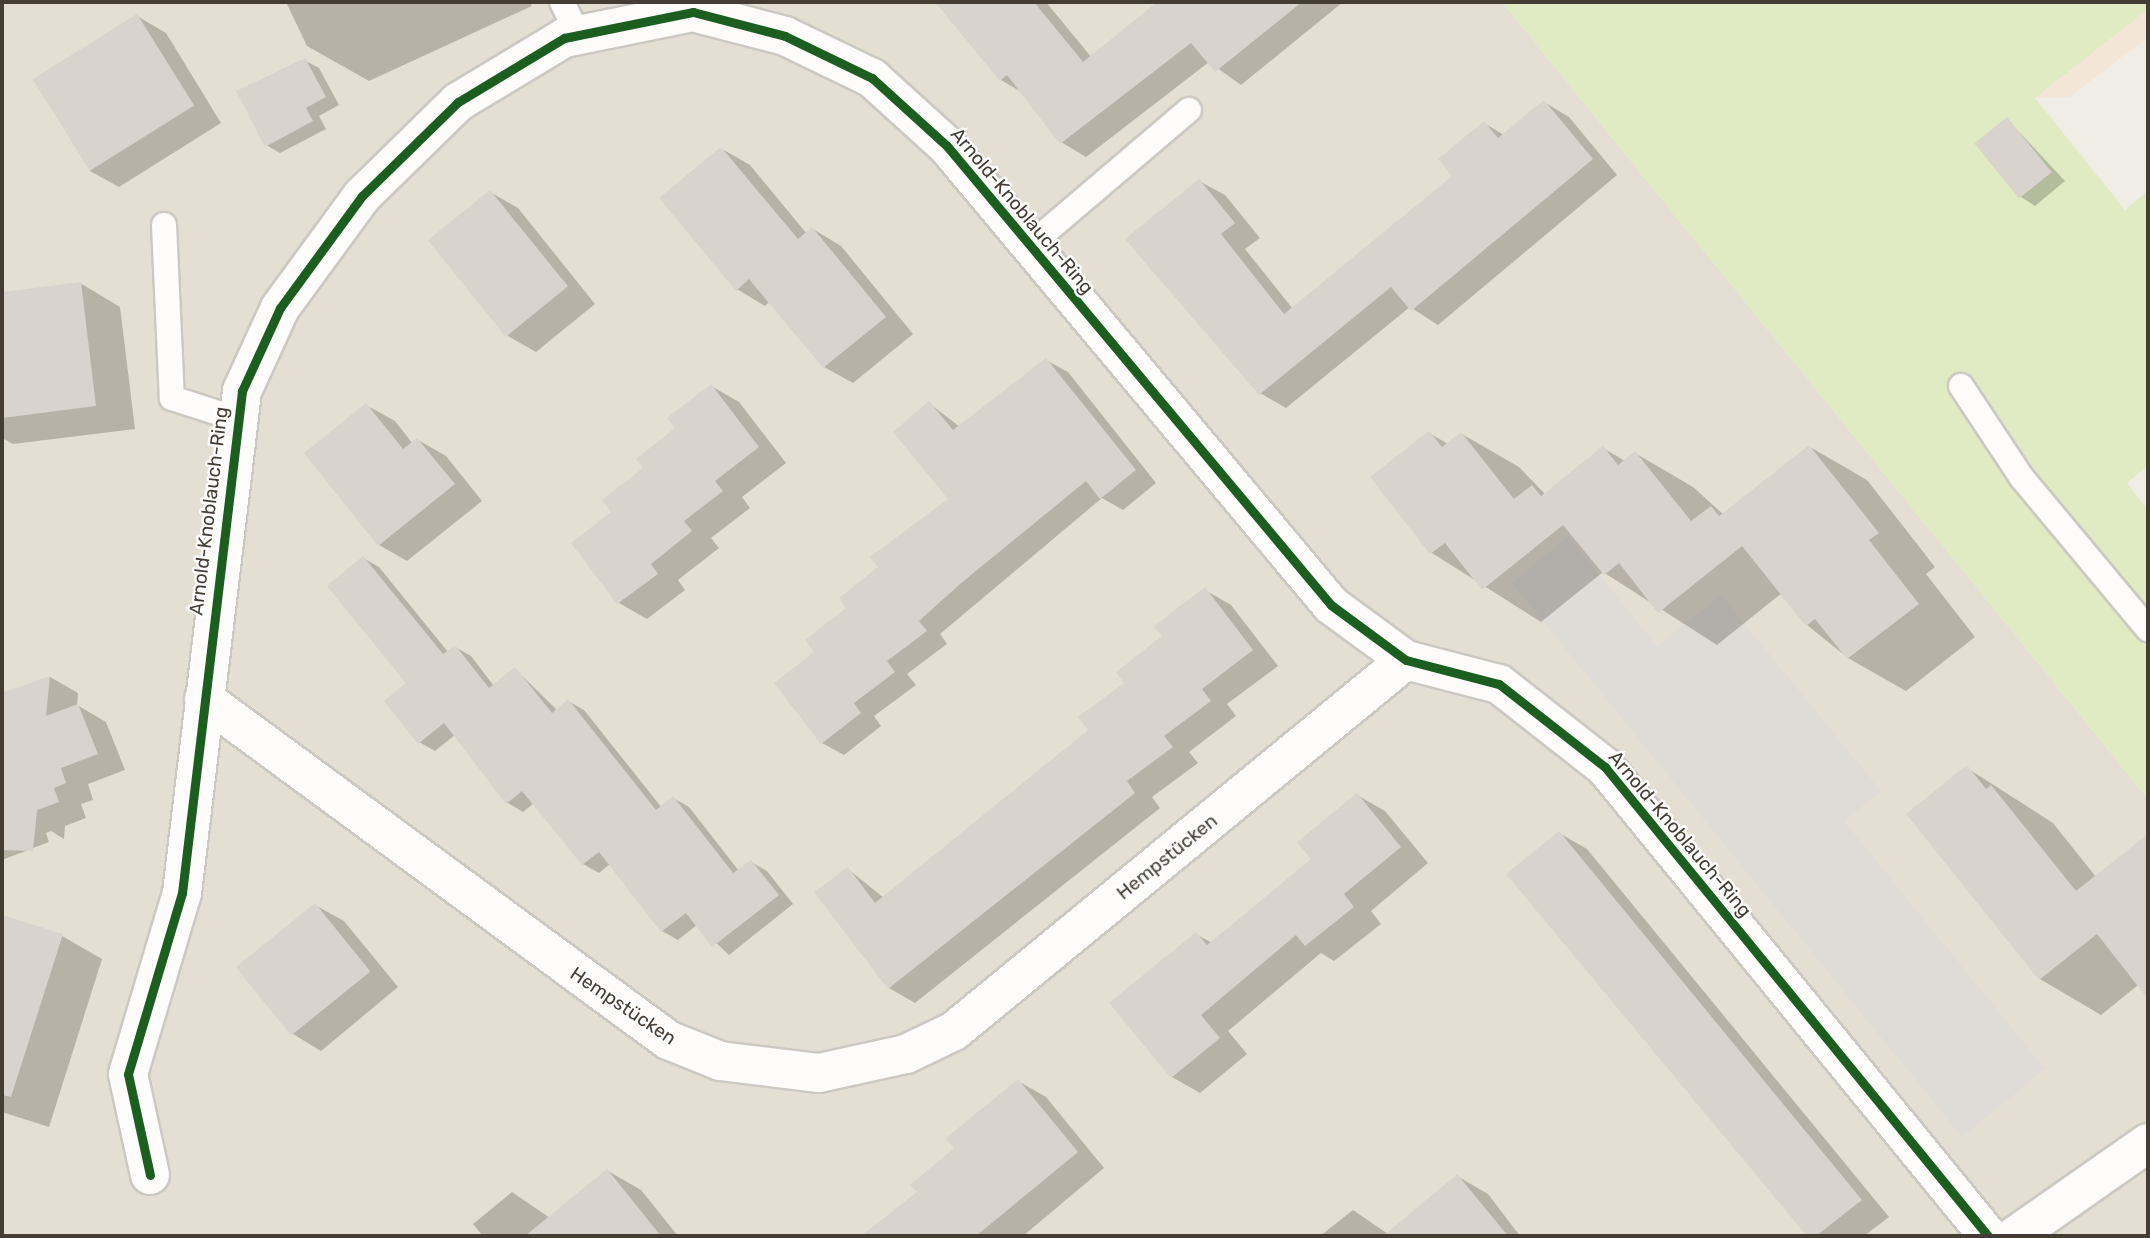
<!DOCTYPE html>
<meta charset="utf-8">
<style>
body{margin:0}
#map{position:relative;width:2150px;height:1238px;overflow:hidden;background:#f0ece6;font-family:Rubik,sans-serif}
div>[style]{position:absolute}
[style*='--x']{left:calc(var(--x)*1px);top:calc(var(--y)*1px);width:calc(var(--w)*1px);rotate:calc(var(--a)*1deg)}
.residential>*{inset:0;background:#e5ded3}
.commercial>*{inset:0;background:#f4e6d7}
.green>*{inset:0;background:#e0ebc4}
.parking>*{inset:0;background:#dfdbd6}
.shadow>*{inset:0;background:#0003}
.building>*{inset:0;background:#d8d3cd;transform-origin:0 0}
.roads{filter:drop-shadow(2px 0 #ccc8c2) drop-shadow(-2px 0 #ccc8c2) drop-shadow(0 2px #ccc8c2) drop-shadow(0 -2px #ccc8c2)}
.service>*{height:24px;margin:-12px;padding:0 12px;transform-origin:12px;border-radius:12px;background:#fdfcfb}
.minor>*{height:38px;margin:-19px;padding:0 19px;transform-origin:19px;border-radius:19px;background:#fdfcfb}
.cycleway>*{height:9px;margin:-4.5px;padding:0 4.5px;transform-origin:4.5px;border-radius:4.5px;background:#1b5e20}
span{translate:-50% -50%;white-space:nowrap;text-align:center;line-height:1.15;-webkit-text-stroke:5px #fff;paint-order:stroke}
.street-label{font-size:19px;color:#453d33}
.frame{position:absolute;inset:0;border:4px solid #453d33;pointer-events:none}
</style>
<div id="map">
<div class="residential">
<i style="clip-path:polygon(2px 2px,1502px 2px,2148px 799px,2148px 1236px,2px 1236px)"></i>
</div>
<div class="commercial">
<i style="clip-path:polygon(2148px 2px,2148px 37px,2069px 97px,2035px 98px)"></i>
</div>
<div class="green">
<i style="clip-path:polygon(1502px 2px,2148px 2px,2148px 9px,2035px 98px,2125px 210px,2148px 191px,2148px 466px,2127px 483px,2148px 510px,2148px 799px)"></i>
</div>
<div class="parking">
<i style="clip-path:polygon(1568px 536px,1657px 646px,1721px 595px,1881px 791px,1844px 821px,2045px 1069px,1962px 1137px,1512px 583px)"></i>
</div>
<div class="shadow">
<i style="clip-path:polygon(286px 2px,529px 2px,532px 6px,369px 81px,307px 46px)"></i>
<i style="clip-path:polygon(937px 2px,1046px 2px,1092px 58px,1178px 2px,1343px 2px,1241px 85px,1209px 62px,1086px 157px,1061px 142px,1023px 93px,1001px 80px)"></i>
<i style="clip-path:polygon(137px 16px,166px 33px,221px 123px,119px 187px,90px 171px)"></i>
<i style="clip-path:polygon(304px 60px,319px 68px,339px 105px,319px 116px,326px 129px,280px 153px,266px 145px)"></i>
<i style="clip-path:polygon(1544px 102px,1569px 117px,1617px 175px,1438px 325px,1410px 307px,1286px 408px,1260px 393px,1199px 181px,1225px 195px,1260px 238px,1245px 249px,1293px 309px,1455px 176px,1484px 123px,1504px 135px)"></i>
<i style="clip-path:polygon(2007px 119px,2065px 181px,2035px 206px,2021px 197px)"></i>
<i style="clip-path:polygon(722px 149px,750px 165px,807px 234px,813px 229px,841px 246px,913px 334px,853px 383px,824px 367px,770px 301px,765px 306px,737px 289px)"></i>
<i style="clip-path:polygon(490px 192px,518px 208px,595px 304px,536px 352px,508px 336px,431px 240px)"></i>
<i style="clip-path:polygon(80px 283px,120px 307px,135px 429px,13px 444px,2px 438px,2px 293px)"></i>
<i style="clip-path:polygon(1046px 360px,1068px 372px,1156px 483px,1123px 510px,1102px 498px,940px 634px,947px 644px,907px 674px,916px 685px,874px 716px,881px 726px,844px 755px,822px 743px,817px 653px,880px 568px,950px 499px,929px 403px,960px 427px)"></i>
<i style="clip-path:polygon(711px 386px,739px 402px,786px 463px,742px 497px,750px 508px,711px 538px,719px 548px,678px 580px,685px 590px,647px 619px,619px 603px,613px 513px)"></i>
<i style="clip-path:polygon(366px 405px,395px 421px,413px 444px,418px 440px,446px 456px,482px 501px,407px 561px,379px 545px)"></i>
<i style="clip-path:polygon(1429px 433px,1448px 444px,1462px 434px,1519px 467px,1545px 494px,1603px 448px,1625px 461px,1635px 453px,1693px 487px,1724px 515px,1810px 447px,1867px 480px,1935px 567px,1926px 574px,1975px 637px,1906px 691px,1848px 658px,1807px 625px,1782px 593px,1717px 645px,1603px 572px,1541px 622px,1432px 553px)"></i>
<i style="clip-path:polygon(363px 558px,379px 567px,448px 652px,455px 647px,471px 656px,494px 686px,515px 669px,557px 710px,568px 701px,584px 710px,662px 808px,673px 798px,689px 807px,739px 871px,751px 862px,767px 871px,793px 904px,729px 955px,697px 925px,678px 940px,662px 931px,610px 864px,599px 873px,583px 864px,534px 803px,523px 812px,508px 803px,455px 735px,435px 751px,419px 742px,409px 683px)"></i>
<i style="clip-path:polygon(1205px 590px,1231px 605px,1278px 666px,1227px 704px,1236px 716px,1189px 752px,1198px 763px,1152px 797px,1160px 808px,915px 1003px,889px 988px,816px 892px,848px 869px,884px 898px,1091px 731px)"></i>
<i style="clip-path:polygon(50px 677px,78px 693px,77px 705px,106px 722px,125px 770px,88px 784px,93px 800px,81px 804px,86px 818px,65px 826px,64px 839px,51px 831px,46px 833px,49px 842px,2px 860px,2px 769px,15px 764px,2px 729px,2px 695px)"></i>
<i style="clip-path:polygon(1967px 768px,2053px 823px,2096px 877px,2141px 842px,2148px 846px,2148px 985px,2143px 981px,2101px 1015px,2040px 979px)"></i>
<i style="clip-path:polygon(1357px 795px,1385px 811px,1428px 863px,1371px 911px,1381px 924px,1334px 961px,1321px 953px,1228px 1031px,1247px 1054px,1200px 1093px,1172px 1077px,1196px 934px,1212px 943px,1313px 859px)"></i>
<i style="clip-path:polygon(1559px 833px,1587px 849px,1889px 1217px,1864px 1236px,1809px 1236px,1509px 874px)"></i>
<i style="clip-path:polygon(315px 905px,344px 921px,398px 987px,321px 1051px,293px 1034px)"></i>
<i style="clip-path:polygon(2px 917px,62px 936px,102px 959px,49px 1127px,2px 1112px)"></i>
<i style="clip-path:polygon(1018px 1081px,1046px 1097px,1104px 1168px,1023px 1236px,863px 1236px,919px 1193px)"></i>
<i style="clip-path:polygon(608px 1171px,641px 1190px,678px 1236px,483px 1236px,473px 1224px,512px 1192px,550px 1218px)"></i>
<i style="clip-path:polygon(1457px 1176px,1488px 1194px,1520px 1236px,1320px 1236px,1353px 1210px,1388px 1234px)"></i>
</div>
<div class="building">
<i style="clip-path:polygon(935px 2px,1034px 2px,1083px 62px,1157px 2px,1302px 2px,1215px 72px,1191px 43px,1060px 144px,1007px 75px,1000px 81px)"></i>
<i style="left:137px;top:14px;width:108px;height:123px;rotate:58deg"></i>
<i style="clip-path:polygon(305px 58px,326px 97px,306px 108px,313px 121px,265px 147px,236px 91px)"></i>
<i style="clip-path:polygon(1544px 100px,1593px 159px,1411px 311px,1391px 287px,1259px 395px,1125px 239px,1199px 179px,1235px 223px,1221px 234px,1284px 314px,1452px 176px,1438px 159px,1484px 121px,1498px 138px)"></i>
<i style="left:2007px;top:117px;width:71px;height:42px;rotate:51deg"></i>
<i style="clip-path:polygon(721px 147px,798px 239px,812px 227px,886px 317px,823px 368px,749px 279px,736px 291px,659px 198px)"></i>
<i style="left:490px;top:190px;width:124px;height:80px;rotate:51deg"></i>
<i style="clip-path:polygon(81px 282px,96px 406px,2px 418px,2px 292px)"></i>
<i style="clip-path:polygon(1046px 358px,1136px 470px,1100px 499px,1086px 481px,960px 584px,919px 621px,927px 631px,887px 661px,895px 672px,854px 703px,861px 713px,821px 744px,774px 683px,814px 652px,805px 640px,846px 608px,839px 598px,878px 567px,870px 557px,948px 499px,893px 432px,929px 401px,953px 430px)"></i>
<i style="clip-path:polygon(711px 384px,759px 447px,715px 481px,723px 491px,684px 521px,692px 531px,651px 564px,658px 574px,617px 604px,571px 543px,611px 512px,602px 500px,643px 468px,636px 459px,675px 428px,667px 418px)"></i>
<i style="clip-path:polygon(366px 403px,403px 449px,417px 438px,455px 484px,378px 546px,304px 453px)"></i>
<i style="clip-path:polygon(1429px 431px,1442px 447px,1461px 432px,1514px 499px,1532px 485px,1541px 496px,1603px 446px,1618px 465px,1635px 451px,1691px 521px,1711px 506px,1719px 516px,1809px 445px,1879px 533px,1869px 540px,1919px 604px,1847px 659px,1815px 619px,1806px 626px,1742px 546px,1658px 613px,1619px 563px,1604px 575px,1563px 525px,1482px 590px,1445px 543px,1430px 554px,1370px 477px)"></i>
<i style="clip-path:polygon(363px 556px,443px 654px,455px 645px,489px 688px,515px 667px,552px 713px,568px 699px,656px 810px,673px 796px,733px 873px,751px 860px,779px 895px,712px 947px,686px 913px,661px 932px,599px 852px,582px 865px,522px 791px,506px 804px,444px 723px,418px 744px,384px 701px,406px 683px,327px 586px)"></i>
<i style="clip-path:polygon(1205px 587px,1253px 650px,1202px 689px,1211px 701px,1164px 736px,1173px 747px,1127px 781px,1135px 793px,888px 989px,814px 892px,848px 867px,875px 903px,1088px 730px,1078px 717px,1124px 683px,1116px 672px,1162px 636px,1154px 626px)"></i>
<i style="clip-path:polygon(50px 676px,46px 716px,78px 704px,98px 754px,61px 768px,66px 783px,54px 788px,59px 802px,37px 810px,33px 851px,2px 850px,2px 693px)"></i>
<i style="clip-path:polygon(1967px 765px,1986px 789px,1991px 785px,2076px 891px,2148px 834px,2148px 999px,2097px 934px,2039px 980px,1906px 814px)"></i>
<i style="clip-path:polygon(1357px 793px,1401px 847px,1344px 894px,1354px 907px,1305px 946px,1296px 935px,1201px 1015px,1220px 1038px,1171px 1078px,1109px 1003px,1196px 932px,1207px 945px,1311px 859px,1297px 842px)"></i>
<i style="clip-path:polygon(1559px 831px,1862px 1200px,1816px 1236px,1807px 1236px,1506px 874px)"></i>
<i style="left:315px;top:903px;width:88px;height:102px;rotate:51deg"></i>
<i style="clip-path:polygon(2px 915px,63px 934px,11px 1097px,2px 1095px)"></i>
<i style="clip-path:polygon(1018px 1079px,1078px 1152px,976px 1236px,861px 1236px,917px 1192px,910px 1185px,954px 1148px,946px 1138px)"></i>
<i style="clip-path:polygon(607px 1169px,661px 1236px,525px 1236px)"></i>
<i style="clip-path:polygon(1457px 1174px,1508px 1236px,1383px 1236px)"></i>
</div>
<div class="roads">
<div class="service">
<i style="--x:562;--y:2;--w:37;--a:64"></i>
<i style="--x:164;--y:225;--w:173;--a:87.4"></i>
<i style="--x:172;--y:398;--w:68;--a:17.9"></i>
<i style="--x:1029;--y:246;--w:210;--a:-40.4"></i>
<i style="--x:1961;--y:386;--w:110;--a:56.5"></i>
<i style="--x:2022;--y:478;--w:197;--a:50.2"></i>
</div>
<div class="minor">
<i style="--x:204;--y:699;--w:576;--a:36.31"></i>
<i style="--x:668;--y:1040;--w:56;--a:22"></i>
<i style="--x:720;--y:1061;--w:100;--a:6.9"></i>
<i style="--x:819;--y:1073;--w:89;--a:-12.3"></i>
<i style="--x:906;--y:1054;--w:53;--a:-25.6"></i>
<i style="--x:954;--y:1031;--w:585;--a:-39.38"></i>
<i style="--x:150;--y:1175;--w:103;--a:-102.3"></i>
<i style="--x:128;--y:1074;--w:189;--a:-73.4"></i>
<i style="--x:182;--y:893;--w:506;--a:-83.18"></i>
<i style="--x:242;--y:391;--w:91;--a:-65.4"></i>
<i style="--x:280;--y:308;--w:139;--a:-53.8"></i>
<i style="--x:362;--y:196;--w:134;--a:-44.4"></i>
<i style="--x:458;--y:102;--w:124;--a:-31.1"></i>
<i style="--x:564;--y:38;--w:132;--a:-11.4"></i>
<i style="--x:693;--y:12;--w:95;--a:14.6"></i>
<i style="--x:785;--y:36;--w:97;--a:25.8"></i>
<i style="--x:872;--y:78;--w:101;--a:42.2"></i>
<i style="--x:947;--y:146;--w:598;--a:50.08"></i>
<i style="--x:1331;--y:605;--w:93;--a:36.3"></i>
<i style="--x:1406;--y:660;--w:96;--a:14.5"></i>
<i style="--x:1499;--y:684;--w:135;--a:38.1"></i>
<i style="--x:1605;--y:767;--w:606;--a:50.76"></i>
<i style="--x:2015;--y:1236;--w:162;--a:-35"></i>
</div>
</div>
<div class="cycleway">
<i style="--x:150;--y:1175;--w:103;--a:-102.3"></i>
<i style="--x:128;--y:1074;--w:189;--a:-73.4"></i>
<i style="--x:182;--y:893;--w:506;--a:-83.18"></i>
<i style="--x:242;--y:391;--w:91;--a:-65.4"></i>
<i style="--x:280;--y:308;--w:139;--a:-53.8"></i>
<i style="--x:362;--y:196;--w:134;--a:-44.4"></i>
<i style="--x:458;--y:102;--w:124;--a:-31.1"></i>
<i style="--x:564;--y:38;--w:132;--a:-11.4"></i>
<i style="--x:693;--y:12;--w:95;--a:14.6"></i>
<i style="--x:785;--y:36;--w:97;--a:25.8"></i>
<i style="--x:872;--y:78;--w:101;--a:42.2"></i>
<i style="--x:947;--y:146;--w:598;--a:50.08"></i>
<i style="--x:1331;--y:605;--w:93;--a:36.3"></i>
<i style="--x:1406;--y:660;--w:96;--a:14.5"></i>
<i style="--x:1499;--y:684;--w:135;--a:38.1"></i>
<i style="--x:1605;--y:767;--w:606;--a:50.76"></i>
</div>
<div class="street-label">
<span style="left:1022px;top:211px;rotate:50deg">Arnold-Knoblauch-Ring</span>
<span style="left:209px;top:511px;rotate:-83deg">Arnold-Knoblauch-Ring</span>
<span style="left:1680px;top:834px;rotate:50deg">Arnold-Knoblauch-Ring</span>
<span style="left:1167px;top:857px;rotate:-39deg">Hempstücken</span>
<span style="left:623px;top:1006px;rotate:34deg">Hempstücken</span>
</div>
<div class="frame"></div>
</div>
